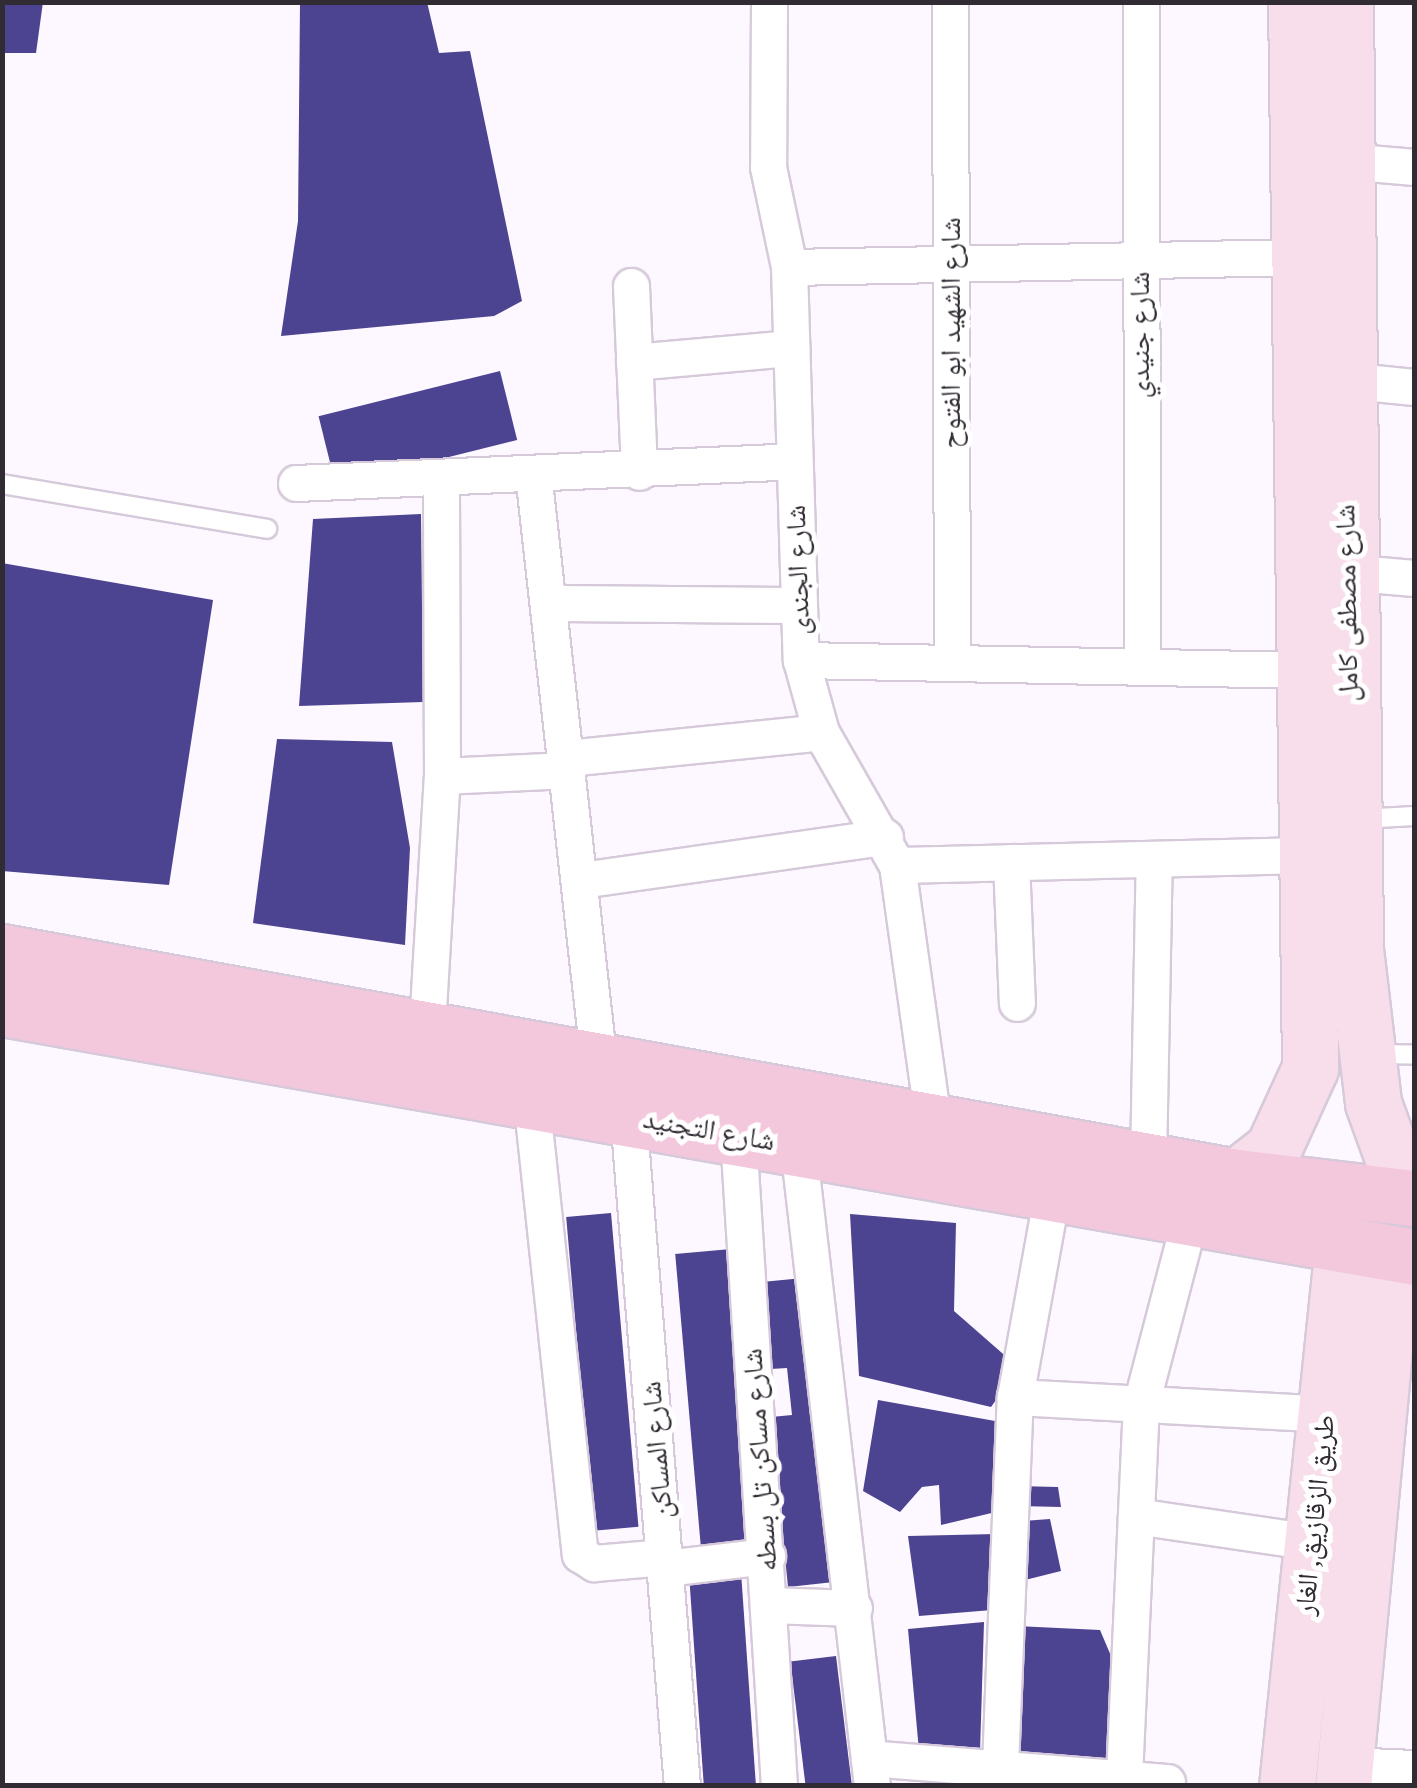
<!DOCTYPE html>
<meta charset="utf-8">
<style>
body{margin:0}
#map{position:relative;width:1417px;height:1788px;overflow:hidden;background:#fdf8ff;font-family:"Times New Roman","Noto Naskh Arabic",serif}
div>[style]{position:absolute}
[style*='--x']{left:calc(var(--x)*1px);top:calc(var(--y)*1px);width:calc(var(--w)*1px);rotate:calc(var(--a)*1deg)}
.building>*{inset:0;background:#4c4491;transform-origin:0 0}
.roads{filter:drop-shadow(2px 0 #d5c9da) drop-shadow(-2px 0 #d5c9da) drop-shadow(0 2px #d5c9da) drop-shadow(0 -2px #d5c9da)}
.lane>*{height:18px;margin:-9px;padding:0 9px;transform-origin:9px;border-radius:9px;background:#fff}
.street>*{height:35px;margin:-17.5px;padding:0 17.5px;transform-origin:17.5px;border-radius:17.5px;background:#fff}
.primary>*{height:55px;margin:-27.5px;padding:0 27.5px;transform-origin:27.5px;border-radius:27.5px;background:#f8deeb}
.highway>*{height:55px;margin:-27.5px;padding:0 27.5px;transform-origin:27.5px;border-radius:27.5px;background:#f3c8dd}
span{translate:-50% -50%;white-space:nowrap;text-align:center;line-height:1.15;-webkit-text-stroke:10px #fff;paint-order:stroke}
.street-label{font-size:28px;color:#312c33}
.frame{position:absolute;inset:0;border:5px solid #312c33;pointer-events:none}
</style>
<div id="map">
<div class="building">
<i style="clip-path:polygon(2px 2px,43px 2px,36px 53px,2px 53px)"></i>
<i style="clip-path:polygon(300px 2px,427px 2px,439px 53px,470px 51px,522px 301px,494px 316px,281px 336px,298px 221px)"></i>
<i style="left:500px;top:371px;width:71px;height:187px;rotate:76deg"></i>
<i style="clip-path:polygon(421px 514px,423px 702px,299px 706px,313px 519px)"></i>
<i style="clip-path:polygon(2px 563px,213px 600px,169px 885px,2px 871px)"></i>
<i style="clip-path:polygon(277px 739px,392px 742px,410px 848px,405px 945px,253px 923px)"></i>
<i style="left:611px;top:1213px;width:315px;height:45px;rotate:85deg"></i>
<i style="clip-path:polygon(850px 1214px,956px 1223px,954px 1311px,1019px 1368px,991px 1407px,859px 1376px)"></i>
<i style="left:731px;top:1249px;width:299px;height:56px;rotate:85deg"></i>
<i style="clip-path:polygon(803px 1278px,834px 1582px,788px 1587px,771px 1417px,792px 1415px,787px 1368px,771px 1369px,762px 1282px)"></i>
<i style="clip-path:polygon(878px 1400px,995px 1421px,1000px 1511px,941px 1525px,939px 1485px,922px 1487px,900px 1512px,863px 1491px)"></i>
<i style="clip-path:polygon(1015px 1486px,1058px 1487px,1061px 1507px,1018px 1506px)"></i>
<i style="clip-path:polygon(1050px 1519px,1061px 1571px,1021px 1581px,1023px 1521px)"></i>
<i style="clip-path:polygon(996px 1534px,992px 1610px,919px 1616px,908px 1536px)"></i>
<i style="left:741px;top:1572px;width:215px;height:52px;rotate:86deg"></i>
<i style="clip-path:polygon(984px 1622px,980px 1752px,919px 1751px,908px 1629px)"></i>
<i style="clip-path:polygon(1016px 1626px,1100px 1630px,1125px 1689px,1117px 1761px,1020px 1766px)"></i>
<i style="left:836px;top:1656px;width:131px;height:46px;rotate:83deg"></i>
</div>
<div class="roads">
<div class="lane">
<i style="--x:2;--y:484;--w:269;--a:9.6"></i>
<i style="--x:1360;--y:819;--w:54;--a:-3.2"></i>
<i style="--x:1375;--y:1054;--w:39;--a:1"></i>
</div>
<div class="street">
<i style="--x:769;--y:2;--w:165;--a:90.3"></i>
<i style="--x:768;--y:167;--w:102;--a:78.1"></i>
<i style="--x:789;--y:267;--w:393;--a:88.3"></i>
<i style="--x:801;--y:660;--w:75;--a:74.5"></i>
<i style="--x:821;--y:732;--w:153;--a:60.3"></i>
<i style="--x:897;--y:865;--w:251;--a:82"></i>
<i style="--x:950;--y:2;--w:661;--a:89.83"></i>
<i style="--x:1141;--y:2;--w:665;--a:89.91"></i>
<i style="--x:1346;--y:161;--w:68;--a:5"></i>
<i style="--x:789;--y:267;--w:510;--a:-1.12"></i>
<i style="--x:631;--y:286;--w:186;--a:87.5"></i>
<i style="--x:634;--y:362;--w:158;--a:-5.1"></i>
<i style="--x:1345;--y:380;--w:69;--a:5.8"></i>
<i style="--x:533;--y:473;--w:587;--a:83.64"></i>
<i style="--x:296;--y:483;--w:498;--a:-2.5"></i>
<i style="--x:1345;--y:572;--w:69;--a:5"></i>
<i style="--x:549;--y:603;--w:248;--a:0.5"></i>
<i style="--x:801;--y:660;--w:504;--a:1.14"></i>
<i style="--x:567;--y:758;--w:255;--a:-5.8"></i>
<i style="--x:442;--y:776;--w:126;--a:-2.7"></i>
<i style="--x:1011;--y:862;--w:141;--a:87.6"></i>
<i style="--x:897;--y:865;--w:411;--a:-1.4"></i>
<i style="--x:581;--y:880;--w:307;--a:-8.1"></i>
<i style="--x:427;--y:1026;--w:250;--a:-86.6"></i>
<i style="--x:442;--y:776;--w:298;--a:-90.2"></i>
<i style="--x:531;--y:1098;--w:459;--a:83.9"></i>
<i style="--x:580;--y:1554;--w:17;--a:33"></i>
<i style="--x:594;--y:1563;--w:72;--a:-4.8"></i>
<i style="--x:628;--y:1115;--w:673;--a:85.4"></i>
<i style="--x:738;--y:1136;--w:651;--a:86.39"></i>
<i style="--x:798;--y:1146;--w:644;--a:83.4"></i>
<i style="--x:1148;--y:1161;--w:302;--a:-88.9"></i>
<i style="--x:1015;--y:1397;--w:311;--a:3.1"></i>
<i style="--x:1136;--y:1516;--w:178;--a:8.4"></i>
<i style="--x:666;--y:1568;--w:102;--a:-6.8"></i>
<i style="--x:769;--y:1605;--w:85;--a:2"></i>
<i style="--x:869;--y:1758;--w:299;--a:4.6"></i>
<i style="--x:1345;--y:1765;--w:69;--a:2.5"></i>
<i style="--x:1000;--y:1766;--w:369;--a:-87.7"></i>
<i style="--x:1015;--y:1397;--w:207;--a:-79.7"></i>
<i style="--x:1124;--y:1777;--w:373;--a:-87.4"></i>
<i style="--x:1141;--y:1404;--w:193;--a:-75.3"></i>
</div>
<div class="primary">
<i style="--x:1345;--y:2;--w:947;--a:89.39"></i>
<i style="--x:1355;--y:949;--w:155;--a:83.3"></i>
<i style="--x:1373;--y:1103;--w:100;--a:70.1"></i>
<i style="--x:1237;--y:1177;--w:46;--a:-37.9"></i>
<i style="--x:1273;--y:1149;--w:89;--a:-65.4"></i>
<i style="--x:1310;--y:1068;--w:1066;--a:-90.75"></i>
<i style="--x:1287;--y:1786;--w:544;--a:-84.09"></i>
<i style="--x:1343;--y:1786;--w:534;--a:-84.63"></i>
</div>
<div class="highway">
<i style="--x:2;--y:952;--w:1255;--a:10.33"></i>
<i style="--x:1237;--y:1177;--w:178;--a:6.8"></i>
<i style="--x:2;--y:1008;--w:1434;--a:10"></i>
</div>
</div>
<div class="street-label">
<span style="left:951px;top:333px;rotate:-90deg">شارع الشهيد ابو الفتوح</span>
<span style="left:1140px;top:335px;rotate:-90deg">شارع جنيدي</span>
<span style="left:798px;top:570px;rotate:-92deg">شارع الجندى</span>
<span style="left:1347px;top:603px;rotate:-91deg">شارع مصطفى كامل</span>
<span style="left:709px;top:1130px;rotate:10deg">شارع التجنيد</span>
<span style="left:657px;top:1450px;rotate:-95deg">شارع المساكن</span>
<span style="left:760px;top:1460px;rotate:-94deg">شارع مساكن تل بسطه</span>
<span style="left:1315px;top:1515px;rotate:-84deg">طريق الزقازيق, الغار</span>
</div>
<div class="frame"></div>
</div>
